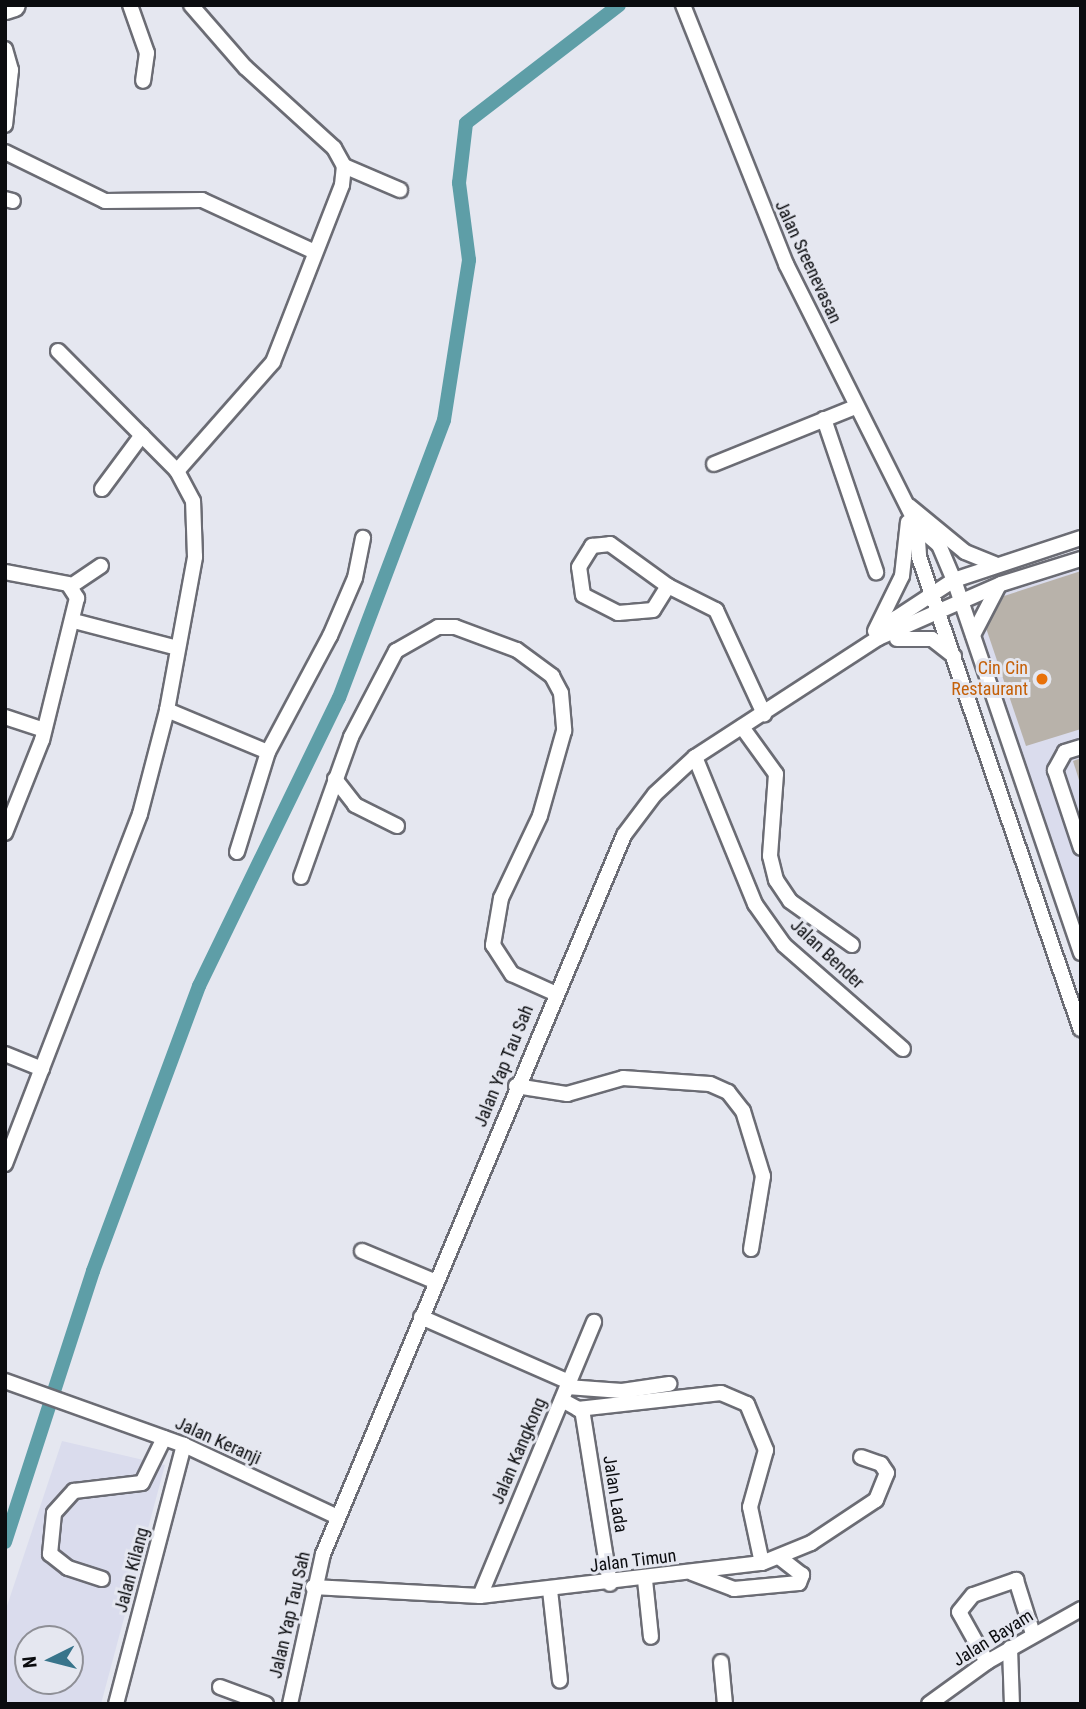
<!DOCTYPE html>
<style>
body{margin:0}
#map{position:relative;width:1086px;height:1709px;overflow:hidden;background:#e5e7f0;font-family:"Roboto Condensed",sans-serif}
div>[style]{position:absolute}
[style*='--x']{left:calc(var(--x)*1px);top:calc(var(--y)*1px);width:calc(var(--w)*1px);rotate:calc(var(--a)*1deg)}
.built>*{inset:0;background:#dadced}
.canal>*{height:14px;margin:-7px;padding:0 7px;transform-origin:7px;border-radius:7px;background:#5e9ea7}
.building>*{inset:0;background:#b8b2aa}
.roads{filter:drop-shadow(2px 0 #6b6c74) drop-shadow(-2px 0 #6b6c74) drop-shadow(0 2px #6b6c74) drop-shadow(0 -2px #6b6c74)}
.minor>*{height:14px;margin:-7px;padding:0 7px;transform-origin:7px;border-radius:7px;background:#fff}
.highway>*{height:21px;margin:-10.5px;padding:0 10.5px;transform-origin:10.5px;border-radius:10.5px;background:#fff}
.dots>*{width:19px;height:19px;translate:-50% -50%;box-sizing:border-box;border:4px solid #e5e7f0;border-radius:50%}
span{translate:-50% -50%;white-space:nowrap;text-align:center;line-height:1.15;-webkit-text-stroke:6px #e5e7f0;paint-order:stroke}
.street-label{font-size:18px;color:#0b0c0f}
.food-label{font-size:18px;color:#c56008}
.right{translate:-100% -50%;text-align:right}
.frame{position:absolute;inset:0;border:7px solid #0b0c0f;pointer-events:none}
.north{position:absolute;left:14px;top:1625px;width:70px;height:70px;box-sizing:border-box;background:#e5e7f0;border:2px solid #8e8f96;border-radius:50%;rotate:264deg;font-size:19px;font-weight:700;line-height:28px;text-align:center;color:#0b0c0f}
.north::after{content:'';display:block;margin:auto;width:24px;height:32px;background:#38748b;clip-path:polygon(50% 0,100% 100%,50% 72%,0 100%)}
</style>
<div id="map">
<div class="built">
<i style="clip-path:polygon(1081px 565px,1081px 929px,980px 629px,1003px 588px)"></i>
<i style="clip-path:polygon(evenodd,62px 1441px,165px 1465px,101px 1704px,5px 1704px,5px 1612px,62px 1441px,28px 1639px,70px 1639px,70px 1681px,28px 1681px,28px 1639px)"></i>
</div>
<div class="canal">
<i style="--x:5;--y:1542;--w:285;--a:-72"></i>
<i style="--x:93;--y:1271;--w:304;--a:-69.6"></i>
<i style="--x:199;--y:986;--w:320;--a:-64.1"></i>
<i style="--x:339;--y:698;--w:297;--a:-69.3"></i>
<i style="--x:444;--y:420;--w:162;--a:-81.1"></i>
<i style="--x:469;--y:260;--w:78;--a:-97.4"></i>
<i style="--x:459;--y:183;--w:60;--a:-83.3"></i>
<i style="--x:466;--y:123;--w:193;--a:-37.6"></i>
</div>
<div class="building">
<i style="clip-path:polygon(1081px 571px,1081px 729px,1026px 746px,986px 628px,1004px 596px)"></i>
<i style="clip-path:polygon(1081px 758px,1081px 783px,1080px 783px,1073px 761px)"></i>
</div>
<div class="roads">
<div class="minor">
<i style="--x:130;--y:5;--w:51;--a:70.5"></i>
<i style="--x:147;--y:53;--w:28;--a:98"></i>
<i style="--x:683;--y:5;--w:279;--a:68.3"></i>
<i style="--x:786;--y:264;--w:293;--a:63.4"></i>
<i style="--x:917;--y:526;--w:31;--a:86"></i>
<i style="--x:919;--y:557;--w:499;--a:71.1"></i>
<i style="--x:5;--y:49;--w:22;--a:74"></i>
<i style="--x:11;--y:70;--w:55;--a:96.2"></i>
<i style="--x:5;--y:152;--w:111;--a:26.1"></i>
<i style="--x:105;--y:201;--w:97;--a:-0.6"></i>
<i style="--x:202;--y:200;--w:124;--a:24.7"></i>
<i style="--x:344;--y:166;--w:61;--a:23.2"></i>
<i style="--x:5;--y:199;--w:8;--a:14"></i>
<i style="--x:58;--y:351;--w:169;--a:45.2"></i>
<i style="--x:824;--y:419;--w:162;--a:71.2"></i>
<i style="--x:714;--y:464;--w:152;--a:-22"></i>
<i style="--x:102;--y:489;--w:67;--a:-53.5"></i>
<i style="--x:909;--y:506;--w:72;--a:39.4"></i>
<i style="--x:965;--y:552;--w:32;--a:22"></i>
<i style="--x:917;--y:526;--w:29;--a:41"></i>
<i style="--x:939;--y:545;--w:38;--a:67"></i>
<i style="--x:954;--y:580;--w:394;--a:71.2"></i>
<i style="--x:5;--y:572;--w:64;--a:10.8"></i>
<i style="--x:68;--y:584;--w:17;--a:57"></i>
<i style="--x:77;--y:598;--w:146;--a:103.8"></i>
<i style="--x:42;--y:740;--w:100;--a:111.7"></i>
<i style="--x:71;--y:586;--w:36;--a:-34"></i>
<i style="--x:668;--y:586;--w:28;--a:122"></i>
<i style="--x:653;--y:610;--w:35;--a:175"></i>
<i style="--x:618;--y:613;--w:39;--a:-153"></i>
<i style="--x:583;--y:595;--w:28;--a:-98"></i>
<i style="--x:579;--y:567;--w:25;--a:-58"></i>
<i style="--x:592;--y:546;--w:18;--a:-6"></i>
<i style="--x:610;--y:544;--w:72;--a:35.9"></i>
<i style="--x:668;--y:586;--w:54;--a:26.6"></i>
<i style="--x:716;--y:610;--w:115;--a:65.2"></i>
<i style="--x:74;--y:621;--w:107;--a:14.6"></i>
<i style="--x:875;--y:631;--w:61;--a:-63.9"></i>
<i style="--x:902;--y:576;--w:54;--a:-83.7"></i>
<i style="--x:973;--y:635;--w:54;--a:-62.5"></i>
<i style="--x:878;--y:638;--w:27;--a:-48"></i>
<i style="--x:896;--y:618;--w:69;--a:-33.2"></i>
<i style="--x:954;--y:580;--w:134;--a:-18.3"></i>
<i style="--x:897;--y:639;--w:35;--a:0"></i>
<i style="--x:932;--y:639;--w:28;--a:38"></i>
<i style="--x:167;--y:710;--w:109;--a:22.6"></i>
<i style="--x:268;--y:752;--w:132;--a:-61.9"></i>
<i style="--x:330;--y:636;--w:63;--a:-66.7"></i>
<i style="--x:355;--y:578;--w:41;--a:-78.7"></i>
<i style="--x:5;--y:717;--w:41;--a:18.4"></i>
<i style="--x:742;--y:727;--w:58;--a:54.1"></i>
<i style="--x:776;--y:774;--w:82;--a:94.2"></i>
<i style="--x:770;--y:856;--w:25;--a:76"></i>
<i style="--x:776;--y:880;--w:25;--a:56"></i>
<i style="--x:790;--y:901;--w:76;--a:35.4"></i>
<i style="--x:1081;--y:747;--w:17;--a:163"></i>
<i style="--x:1065;--y:752;--w:21;--a:119"></i>
<i style="--x:1055;--y:770;--w:82;--a:71.6"></i>
<i style="--x:695;--y:757;--w:159;--a:67.8"></i>
<i style="--x:755;--y:904;--w:50;--a:54.7"></i>
<i style="--x:784;--y:945;--w:158;--a:41.2"></i>
<i style="--x:335;--y:779;--w:33;--a:52"></i>
<i style="--x:355;--y:805;--w:47;--a:26.6"></i>
<i style="--x:237;--y:852;--w:105;--a:-72.8"></i>
<i style="--x:301;--y:877;--w:149;--a:-70.3"></i>
<i style="--x:351;--y:737;--w:97;--a:-62.4"></i>
<i style="--x:396;--y:651;--w:48;--a:-29.7"></i>
<i style="--x:438;--y:627;--w:17;--a:0"></i>
<i style="--x:455;--y:627;--w:66;--a:20.4"></i>
<i style="--x:517;--y:650;--w:44;--a:36.6"></i>
<i style="--x:552;--y:676;--w:19;--a:62"></i>
<i style="--x:561;--y:693;--w:38;--a:85"></i>
<i style="--x:564;--y:731;--w:88;--a:105.8"></i>
<i style="--x:540;--y:816;--w:91;--a:115.4"></i>
<i style="--x:501;--y:898;--w:48;--a:99.7"></i>
<i style="--x:493;--y:945;--w:35;--a:57"></i>
<i style="--x:512;--y:974;--w:46;--a:24.3"></i>
<i style="--x:5;--y:1054;--w:40;--a:22"></i>
<i style="--x:516;--y:1086;--w:52;--a:8.9"></i>
<i style="--x:567;--y:1094;--w:58;--a:-15.9"></i>
<i style="--x:623;--y:1078;--w:87;--a:3.9"></i>
<i style="--x:710;--y:1084;--w:20;--a:24"></i>
<i style="--x:728;--y:1092;--w:24;--a:52"></i>
<i style="--x:743;--y:1111;--w:68;--a:72.9"></i>
<i style="--x:763;--y:1176;--w:74;--a:99.3"></i>
<i style="--x:5;--y:1164;--w:375;--a:-68.9"></i>
<i style="--x:140;--y:814;--w:107;--a:-75.4"></i>
<i style="--x:167;--y:710;--w:156;--a:-79.6"></i>
<i style="--x:195;--y:557;--w:56;--a:-92"></i>
<i style="--x:193;--y:501;--w:34;--a:-118"></i>
<i style="--x:177;--y:471;--w:145;--a:-48.6"></i>
<i style="--x:273;--y:362;--w:190;--a:-68.7"></i>
<i style="--x:342;--y:185;--w:19;--a:-84"></i>
<i style="--x:344;--y:166;--w:21;--a:-119"></i>
<i style="--x:334;--y:148;--w:120;--a:-137.7"></i>
<i style="--x:245;--y:67;--w:82;--a:-131.1"></i>
<i style="--x:362;--y:1251;--w:80;--a:22.7"></i>
<i style="--x:421;--y:1317;--w:162;--a:23.7"></i>
<i style="--x:5;--y:1381;--w:190;--a:19.7"></i>
<i style="--x:184;--y:1445;--w:170;--a:25.1"></i>
<i style="--x:567;--y:1387;--w:55;--a:4.2"></i>
<i style="--x:622;--y:1391;--w:48;--a:-8.5"></i>
<i style="--x:562;--y:1400;--w:18;--a:29"></i>
<i style="--x:578;--y:1409;--w:144;--a:-6.4"></i>
<i style="--x:721;--y:1393;--w:28;--a:23"></i>
<i style="--x:747;--y:1404;--w:50;--a:67.6"></i>
<i style="--x:766;--y:1450;--w:59;--a:105.7"></i>
<i style="--x:750;--y:1507;--w:57;--a:77.9"></i>
<i style="--x:582;--y:1409;--w:177;--a:80.9"></i>
<i style="--x:692;--y:1573;--w:45;--a:20.9"></i>
<i style="--x:734;--y:1589;--w:65;--a:-5.3"></i>
<i style="--x:799;--y:1583;--w:9;--a:-69"></i>
<i style="--x:802;--y:1575;--w:28;--a:-142"></i>
<i style="--x:102;--y:1579;--w:36;--a:-162"></i>
<i style="--x:68;--y:1568;--w:23;--a:-142"></i>
<i style="--x:50;--y:1554;--w:41;--a:-84.4"></i>
<i style="--x:54;--y:1513;--w:30;--a:-48"></i>
<i style="--x:74;--y:1491;--w:68;--a:-6.7"></i>
<i style="--x:142;--y:1483;--w:50;--a:-63.9"></i>
<i style="--x:645;--y:1580;--w:57;--a:84"></i>
<i style="--x:313;--y:1587;--w:167;--a:3.1"></i>
<i style="--x:480;--y:1596;--w:284;--a:-6.7"></i>
<i style="--x:762;--y:1563;--w:53;--a:-22.2"></i>
<i style="--x:811;--y:1543;--w:78;--a:-33.5"></i>
<i style="--x:876;--y:1500;--w:29;--a:-68"></i>
<i style="--x:887;--y:1473;--w:11;--a:-124"></i>
<i style="--x:881;--y:1464;--w:21;--a:-161"></i>
<i style="--x:550;--y:1590;--w:91;--a:83.7"></i>
<i style="--x:480;--y:1596;--w:297;--a:-67.4"></i>
<i style="--x:1010;--y:1648;--w:56;--a:88"></i>
<i style="--x:721;--y:1662;--w:42;--a:84.6"></i>
<i style="--x:987;--y:1662;--w:57;--a:-119.2"></i>
<i style="--x:959;--y:1612;--w:22;--a:-51"></i>
<i style="--x:973;--y:1595;--w:46;--a:-19.2"></i>
<i style="--x:1016;--y:1580;--w:57;--a:72.5"></i>
<i style="--x:220;--y:1687;--w:49;--a:20.3"></i>
<i style="--x:116;--y:1704;--w:268;--a:-75.3"></i>
<i style="--x:290;--y:1704;--w:154;--a:-77.6"></i>
<i style="--x:323;--y:1554;--w:779;--a:-67.28"></i>
<i style="--x:624;--y:835;--w:51;--a:-52.9"></i>
<i style="--x:655;--y:794;--w:54;--a:-42.8"></i>
<i style="--x:695;--y:757;--w:218;--a:-33"></i>
<i style="--x:878;--y:638;--w:134;--a:-23.7"></i>
<i style="--x:1001;--y:584;--w:84;--a:-17.4"></i>
<i style="--x:929;--y:1704;--w:72;--a:-35.9"></i>
<i style="--x:987;--y:1662;--w:108;--a:-29.4"></i>
</div>
<div class="highway">
<i style="--x:5;--y:8;--w:9;--a:-18"></i>
</div>
</div>
<div class="dots">
<i style="left:1042px;top:679px;background:#e8710a"></i>
</div>
<div class="street-label">
<span style="left:808px;top:262px;rotate:65deg">Jalan Sreenevasan</span>
<span style="left:827px;top:954px;rotate:43deg">Jalan Bender</span>
<span style="left:504px;top:1066px;rotate:-68deg">Jalan Yap Tau Sah</span>
<span style="left:218px;top:1441px;rotate:24deg">Jalan Keranji</span>
<span style="left:519px;top:1451px;rotate:-67deg">Jalan Kangkong</span>
<span style="left:615px;top:1494px;rotate:81deg">Jalan Lada</span>
<span style="left:633px;top:1561px;rotate:-7deg">Jalan Timun</span>
<span style="left:132px;top:1570px;rotate:-75deg">Jalan Kilang</span>
<span style="left:290px;top:1615px;rotate:-77deg">Jalan Yap Tau Sah</span>
<span style="left:993px;top:1638px;rotate:-32deg">Jalan Bayam</span>
</div>
<div class="food-label">
<span class="right" style="left:1028px;top:679px">Cin Cin<br>Restaurant</span>
</div>
<div class="frame"></div>
<div class="north">N</div>
</div>
